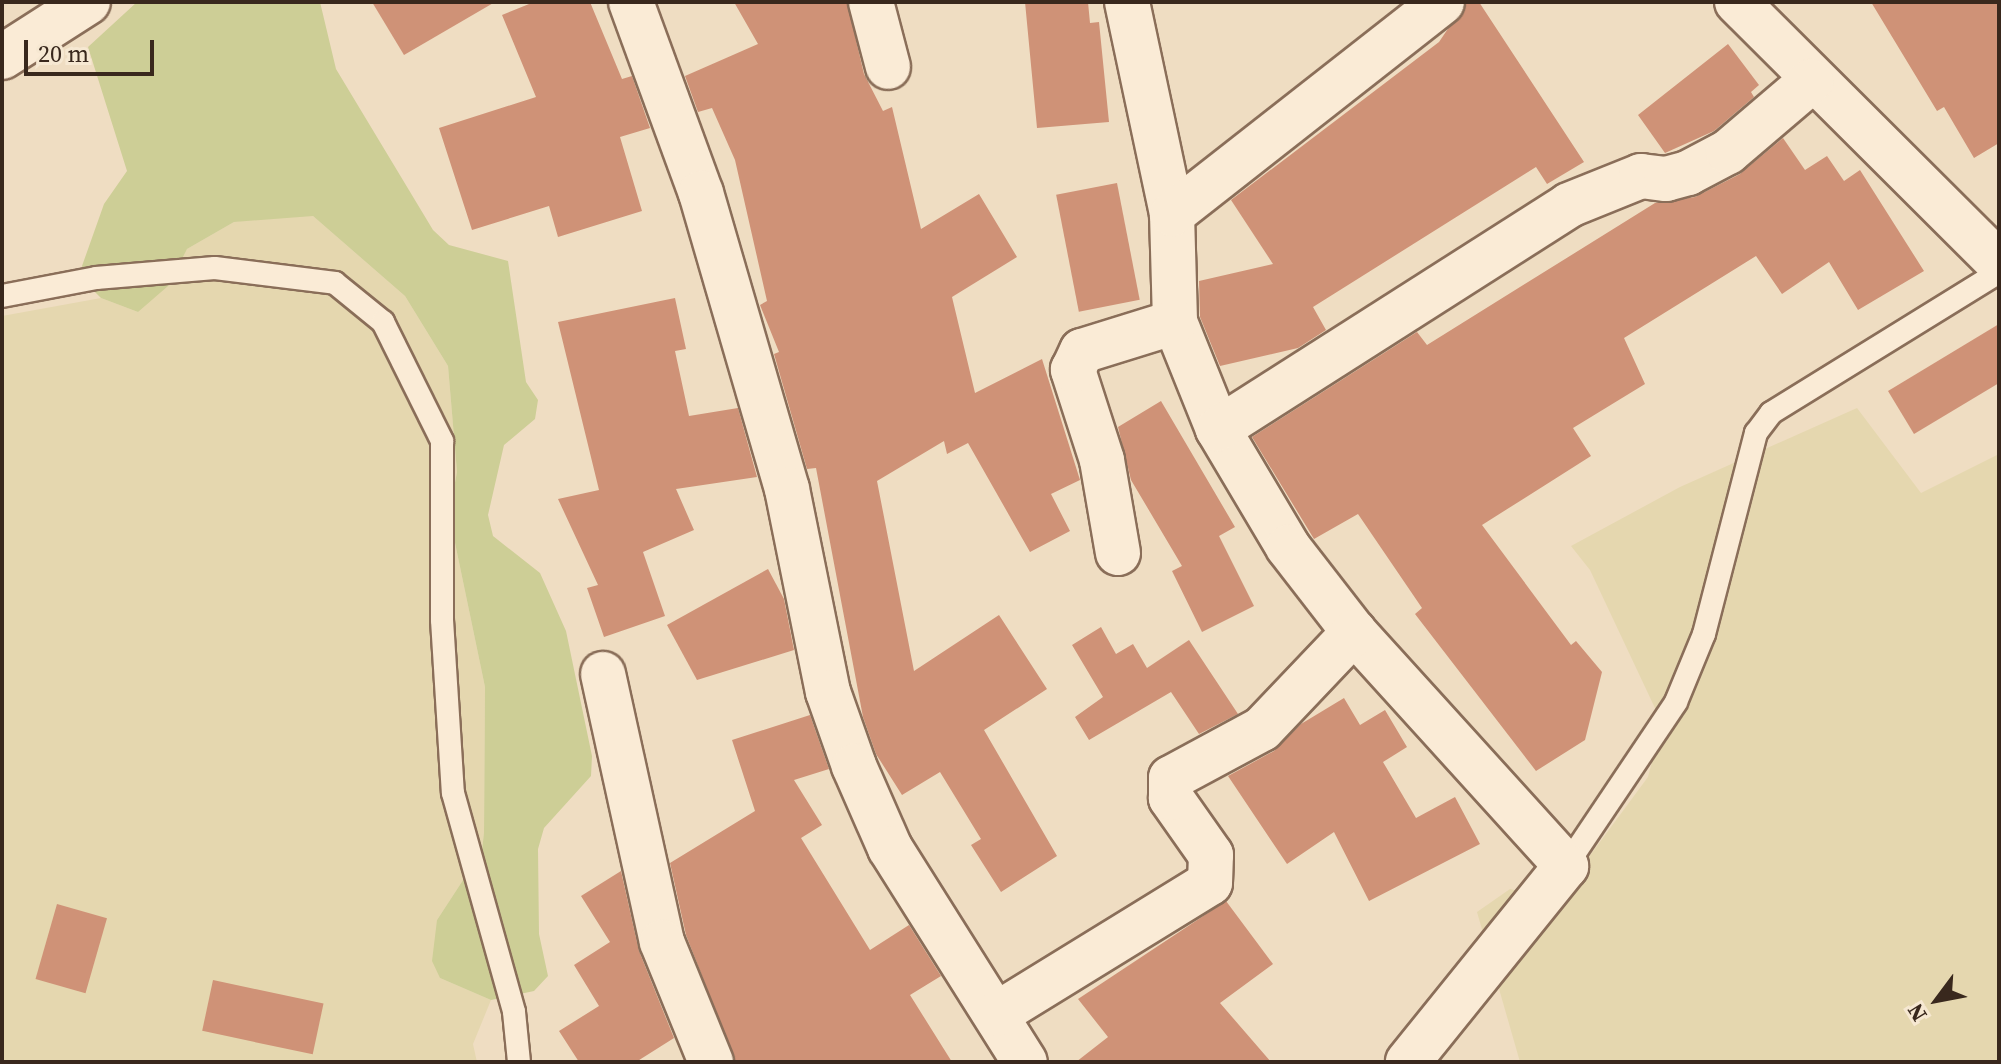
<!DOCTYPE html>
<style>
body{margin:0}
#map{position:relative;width:2001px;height:1064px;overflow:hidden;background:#efddc2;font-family:"Source Serif 4",serif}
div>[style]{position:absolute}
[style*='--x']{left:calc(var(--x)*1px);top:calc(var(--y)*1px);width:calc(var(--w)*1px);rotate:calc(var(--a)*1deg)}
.farmland>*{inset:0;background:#e5d7af}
.green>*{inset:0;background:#cdce96}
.building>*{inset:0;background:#cf9277;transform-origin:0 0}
.roads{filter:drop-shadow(2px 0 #8a6e59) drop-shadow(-2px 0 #8a6e59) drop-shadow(0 2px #8a6e59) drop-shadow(0 -2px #8a6e59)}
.lane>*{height:22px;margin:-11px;padding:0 11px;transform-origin:11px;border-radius:11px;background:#faebd6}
.street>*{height:44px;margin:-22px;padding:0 22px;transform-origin:22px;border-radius:22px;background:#faebd6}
span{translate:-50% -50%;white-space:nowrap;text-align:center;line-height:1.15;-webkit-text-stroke:8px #f6e8d2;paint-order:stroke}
.frame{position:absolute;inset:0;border:4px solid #39281d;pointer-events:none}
.north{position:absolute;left:1897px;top:960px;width:80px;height:80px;-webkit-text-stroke:6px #f6e8d2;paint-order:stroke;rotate:238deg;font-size:22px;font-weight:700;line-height:32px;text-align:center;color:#39281d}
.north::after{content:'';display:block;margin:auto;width:28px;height:36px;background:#39281d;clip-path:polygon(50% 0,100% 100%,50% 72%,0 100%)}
.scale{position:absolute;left:24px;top:40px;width:130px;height:36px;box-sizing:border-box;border:4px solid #39281d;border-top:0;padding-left:10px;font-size:24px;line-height:28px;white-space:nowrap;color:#39281d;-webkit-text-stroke:6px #f6e8d2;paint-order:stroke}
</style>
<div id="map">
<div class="farmland">
<i style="clip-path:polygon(273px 216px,313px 216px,405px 296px,448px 366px,457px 472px,449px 514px,485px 687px,484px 832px,482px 851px,437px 920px,440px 978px,491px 1000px,473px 1044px,477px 1062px,2px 1062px,2px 316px,101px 298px,138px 312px,187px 249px,234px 222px)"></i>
<i style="clip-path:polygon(1857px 408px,1921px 493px,1999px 454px,1999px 1062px,1520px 1062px,1477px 912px,1510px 889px,1557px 900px,1648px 777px,1662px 723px,1590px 570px,1571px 546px,1680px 487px)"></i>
</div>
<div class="green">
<i style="clip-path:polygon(137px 2px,320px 2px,336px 69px,433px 230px,449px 245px,508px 261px,526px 382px,538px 400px,535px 419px,504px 445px,488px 515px,493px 536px,540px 573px,566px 631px,592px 756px,591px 776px,544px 828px,538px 849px,539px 934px,548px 976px,534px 991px,491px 1000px,440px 978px,432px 961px,437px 920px,482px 851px,484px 832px,485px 687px,449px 514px,457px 472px,448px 366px,405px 296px,313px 216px,234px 222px,187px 249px,168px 286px,138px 312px,101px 298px,88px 285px,82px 266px,104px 204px,127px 171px,88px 47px)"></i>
</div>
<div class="building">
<i style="clip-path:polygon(372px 2px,495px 2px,404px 55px)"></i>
<i style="clip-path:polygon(534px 2px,590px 2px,622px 79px,632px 76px,650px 128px,620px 137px,642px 211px,558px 237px,549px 206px,472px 230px,439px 128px,536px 97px,502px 15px)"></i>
<i style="clip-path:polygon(734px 2px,847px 2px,864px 74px,883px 111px,892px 107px,921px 229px,979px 194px,1017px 257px,952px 297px,975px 393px,1042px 359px,1080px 480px,1051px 494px,1070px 531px,1030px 552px,968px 443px,947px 454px,944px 441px,877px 481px,914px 671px,999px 615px,1047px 689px,984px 730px,1057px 856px,1001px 892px,971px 845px,981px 839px,940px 772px,902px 795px,876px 754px,863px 717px,816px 468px,807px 469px,774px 354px,779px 352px,760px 305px,767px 301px,735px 160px,712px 108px,698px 112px,685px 76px,758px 44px)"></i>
<i style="clip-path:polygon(1025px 2px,1088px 2px,1090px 23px,1099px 22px,1109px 122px,1037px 128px)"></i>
<i style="clip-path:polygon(1466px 2px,1479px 2px,1584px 162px,1547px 184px,1536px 167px,1313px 307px,1326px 330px,1298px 348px,1220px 366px,1200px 317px,1199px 281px,1273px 264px,1231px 200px,1439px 42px)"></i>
<i style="clip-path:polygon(1871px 2px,1999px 2px,1999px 143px,1974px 158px,1944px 107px,1937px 111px)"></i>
<i style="clip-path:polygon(1728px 44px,1759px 85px,1751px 92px,1754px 97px,1714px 131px,1665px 153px,1638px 115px)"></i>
<i style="clip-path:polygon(1783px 138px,1805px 170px,1827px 156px,1844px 181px,1860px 170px,1924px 271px,1858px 310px,1829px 262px,1782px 294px,1756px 256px,1624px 338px,1645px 384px,1573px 428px,1591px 456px,1482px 525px,1571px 645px,1576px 641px,1602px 672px,1585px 740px,1536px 771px,1415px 614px,1422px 608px,1358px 514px,1314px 539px,1252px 437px,1417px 332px,1427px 345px,1655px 203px,1695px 197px,1740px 174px)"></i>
<i style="left:1117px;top:183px;width:119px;height:62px;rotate:79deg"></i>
<i style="clip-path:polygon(675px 298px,686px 349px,675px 351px,689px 416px,738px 408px,757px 477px,676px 489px,694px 530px,643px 552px,665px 616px,604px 637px,587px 588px,598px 585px,558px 499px,599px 490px,558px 322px)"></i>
<i style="clip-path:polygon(1999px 324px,1999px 383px,1914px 434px,1888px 391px)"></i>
<i style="clip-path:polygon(1161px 401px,1235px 527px,1219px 536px,1254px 606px,1202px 632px,1172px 571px,1182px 566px,1131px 480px,1118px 427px)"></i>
<i style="clip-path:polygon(768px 569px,784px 599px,794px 650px,697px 680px,667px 625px)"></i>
<i style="clip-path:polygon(1101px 627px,1116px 654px,1133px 644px,1147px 668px,1189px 640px,1238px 714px,1199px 734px,1171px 692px,1089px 740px,1075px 717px,1103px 697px,1072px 645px)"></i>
<i style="clip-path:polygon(1344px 698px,1360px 725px,1385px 710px,1407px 747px,1383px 762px,1416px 818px,1455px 797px,1480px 844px,1369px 901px,1334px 832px,1287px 864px,1228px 776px,1274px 751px,1301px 724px)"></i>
<i style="clip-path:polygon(810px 715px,829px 769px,794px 780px,822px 825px,801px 838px,870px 950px,909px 925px,941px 976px,910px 995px,952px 1062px,735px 1060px,686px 935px,670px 863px,755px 811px,732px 740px)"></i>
<i style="clip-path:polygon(621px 871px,639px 951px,674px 1038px,636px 1062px,579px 1062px,559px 1031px,599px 1006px,574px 965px,610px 942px,581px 896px)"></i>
<i style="clip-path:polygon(1226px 901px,1273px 964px,1220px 1003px,1271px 1062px,1076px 1062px,1108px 1037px,1078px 999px)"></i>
<i style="left:57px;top:904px;width:52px;height:78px;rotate:16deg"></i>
<i style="left:213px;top:980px;width:113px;height:52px;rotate:12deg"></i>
</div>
<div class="roads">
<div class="lane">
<i style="--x:2;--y:296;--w:96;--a:-10.8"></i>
<i style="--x:96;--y:278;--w:119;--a:-4.8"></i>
<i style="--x:215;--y:268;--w:121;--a:7.1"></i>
<i style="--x:335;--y:283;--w:62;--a:39.1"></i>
<i style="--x:383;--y:322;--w:133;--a:63.6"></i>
<i style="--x:442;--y:441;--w:179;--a:90"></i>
<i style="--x:442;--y:620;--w:173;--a:86.4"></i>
<i style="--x:453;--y:793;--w:227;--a:74.4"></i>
<i style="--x:514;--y:1012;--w:50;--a:84.3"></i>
<i style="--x:1566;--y:866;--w:197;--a:-56.1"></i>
<i style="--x:1676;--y:702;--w:74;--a:-67.6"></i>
<i style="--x:1704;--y:634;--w:208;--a:-75.5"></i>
<i style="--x:1756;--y:433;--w:25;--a:-53"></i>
<i style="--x:1771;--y:413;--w:268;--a:-31.7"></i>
</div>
<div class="street">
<i style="--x:631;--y:2;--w:203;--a:69.9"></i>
<i style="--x:701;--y:193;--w:308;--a:73.8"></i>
<i style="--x:787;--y:489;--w:207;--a:78.6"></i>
<i style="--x:828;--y:692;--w:78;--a:70.6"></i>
<i style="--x:854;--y:766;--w:90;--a:66.3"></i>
<i style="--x:890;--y:848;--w:253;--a:57.8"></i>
<i style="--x:871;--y:2;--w:67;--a:75.3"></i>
<i style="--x:1127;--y:2;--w:217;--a:78"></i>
<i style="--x:1172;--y:214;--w:108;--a:88.4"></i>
<i style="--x:1175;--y:322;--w:115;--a:68.1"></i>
<i style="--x:1218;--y:429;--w:137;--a:59.3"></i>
<i style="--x:1288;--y:547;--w:108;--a:52.2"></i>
<i style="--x:1354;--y:632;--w:316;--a:47.8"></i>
<i style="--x:1566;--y:866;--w:252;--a:128.9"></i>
<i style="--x:1737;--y:2;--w:370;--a:44.9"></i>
<i style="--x:2;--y:57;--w:102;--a:-32.6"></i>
<i style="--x:1172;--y:214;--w:343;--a:-38.1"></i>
<i style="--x:1218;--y:429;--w:416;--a:-32.5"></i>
<i style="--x:1569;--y:205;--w:78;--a:-21.9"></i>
<i style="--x:1641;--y:176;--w:25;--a:7"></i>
<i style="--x:1666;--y:179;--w:23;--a:-15"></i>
<i style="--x:1688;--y:173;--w:45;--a:-27.7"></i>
<i style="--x:1728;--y:152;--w:109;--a:-40.5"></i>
<i style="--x:1118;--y:553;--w:94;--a:-99.8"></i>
<i style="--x:1102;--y:460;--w:95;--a:-107.9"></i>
<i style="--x:1073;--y:370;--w:21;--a:-65"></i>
<i style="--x:1082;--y:351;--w:97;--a:-17.3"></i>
<i style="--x:603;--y:674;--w:274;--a:77.6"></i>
<i style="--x:662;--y:942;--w:130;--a:67.8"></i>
<i style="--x:997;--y:1014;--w:250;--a:-31.6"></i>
<i style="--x:1210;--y:883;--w:28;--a:-88"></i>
<i style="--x:1211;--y:855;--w:70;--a:-125.1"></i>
<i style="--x:1171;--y:798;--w:20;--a:-90"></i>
<i style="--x:1171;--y:778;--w:103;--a:-28.3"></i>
<i style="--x:1262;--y:729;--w:134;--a:-46.5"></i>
</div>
</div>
<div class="frame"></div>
<div class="north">N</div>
<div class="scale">20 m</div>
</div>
